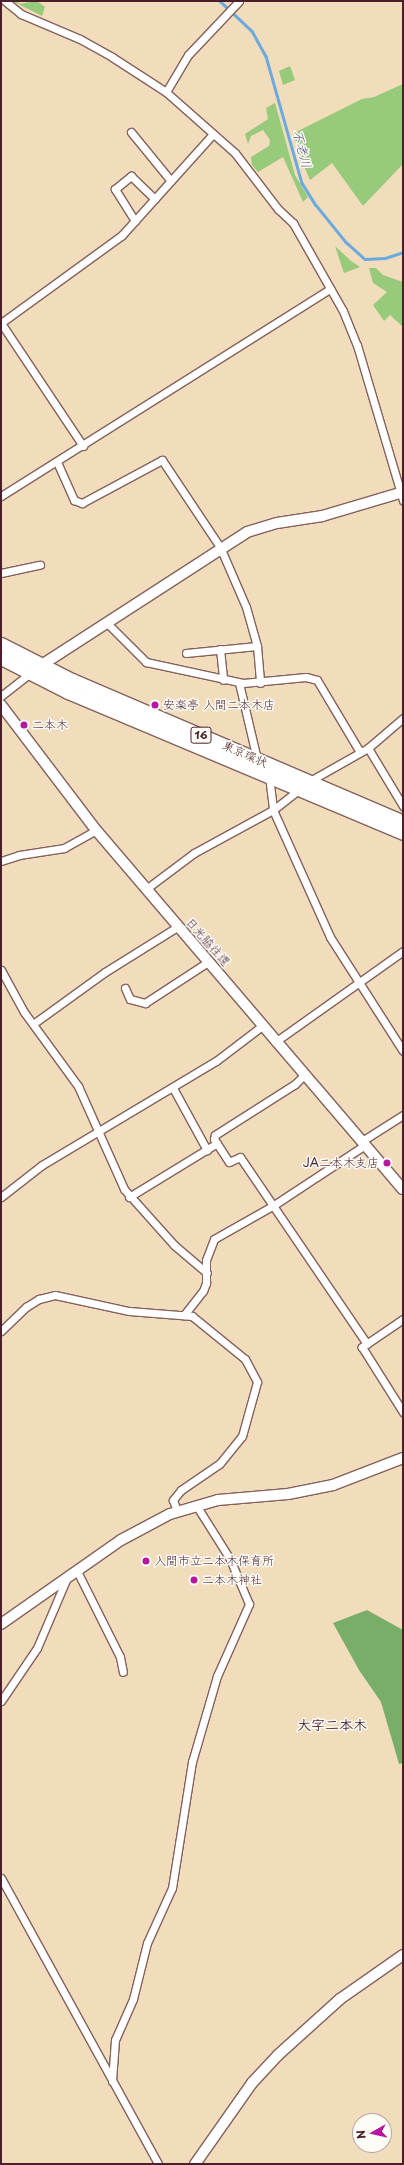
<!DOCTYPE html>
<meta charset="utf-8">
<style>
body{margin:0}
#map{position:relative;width:404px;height:2165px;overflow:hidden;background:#f1dcbb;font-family:"Playpen Sans","Klee One",sans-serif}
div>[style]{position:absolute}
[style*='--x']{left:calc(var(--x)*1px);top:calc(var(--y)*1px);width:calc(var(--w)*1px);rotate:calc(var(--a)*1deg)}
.green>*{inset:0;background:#97ca7a}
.forest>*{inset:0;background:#79ae6a}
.stream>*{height:2.5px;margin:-1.25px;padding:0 1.25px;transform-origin:1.25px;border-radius:1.25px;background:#6baade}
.roads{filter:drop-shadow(1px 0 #84615d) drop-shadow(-1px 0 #84615d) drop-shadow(0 1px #84615d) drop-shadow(0 -1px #84615d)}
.street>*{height:7px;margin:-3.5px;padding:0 3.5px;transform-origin:3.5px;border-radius:3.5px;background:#fff}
.secondary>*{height:10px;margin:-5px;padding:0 5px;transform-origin:5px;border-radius:5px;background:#fff}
.highway>*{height:13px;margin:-6.5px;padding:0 6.5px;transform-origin:6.5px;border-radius:6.5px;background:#fff}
.dots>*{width:11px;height:11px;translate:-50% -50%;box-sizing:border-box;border:2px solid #fdfcf7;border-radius:50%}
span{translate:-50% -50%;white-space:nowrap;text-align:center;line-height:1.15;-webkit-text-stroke:3px #fdfcf7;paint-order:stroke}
.shield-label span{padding:1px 3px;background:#fdfcf7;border:1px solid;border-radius:3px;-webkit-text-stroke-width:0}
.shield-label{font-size:11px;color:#4a1f2b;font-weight:700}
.poi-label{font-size:12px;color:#4a1f2b}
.left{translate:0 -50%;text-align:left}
.right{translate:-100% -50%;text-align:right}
.street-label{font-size:12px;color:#4a1f2b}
.water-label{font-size:13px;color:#575773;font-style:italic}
.quarter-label{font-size:14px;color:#4a1f2b;font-weight:700}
.frame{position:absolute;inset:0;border:2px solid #4a1f2b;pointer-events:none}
.north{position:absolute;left:352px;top:2113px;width:40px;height:40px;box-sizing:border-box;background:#fdfcf7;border:1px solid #b5a4a5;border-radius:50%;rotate:262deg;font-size:11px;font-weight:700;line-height:16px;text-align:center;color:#4a1f2b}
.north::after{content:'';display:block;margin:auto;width:14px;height:18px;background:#b5179e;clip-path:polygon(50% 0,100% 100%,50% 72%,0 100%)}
</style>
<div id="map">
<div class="green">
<i style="clip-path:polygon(12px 1px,18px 1px,19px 4px,37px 1px,45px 7px,42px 16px)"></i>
<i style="clip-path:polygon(290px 66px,295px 80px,283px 85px,279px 71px)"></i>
<i style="clip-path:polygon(403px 84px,403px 164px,363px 206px,332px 163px,310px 180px,298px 152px,294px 133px,362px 99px,374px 97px)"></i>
<i style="clip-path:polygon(275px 103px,295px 175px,308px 197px,303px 202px,283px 157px,258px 172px,252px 165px,251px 157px,269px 146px,270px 140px,263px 130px,251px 136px,248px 144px,245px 134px,268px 119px,266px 108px)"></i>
<i style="clip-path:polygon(335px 246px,351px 261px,360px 267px,344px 273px)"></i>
<i style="clip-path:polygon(369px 268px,376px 268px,383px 275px,403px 282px,402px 326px,390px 315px,384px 321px,373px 305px,387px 292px,373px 283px)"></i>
</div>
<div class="forest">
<i style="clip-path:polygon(367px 1610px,403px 1630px,403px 1763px,399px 1764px,381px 1702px,359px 1670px,333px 1623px)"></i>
</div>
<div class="stream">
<i style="--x:220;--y:1;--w:44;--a:43.2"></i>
<i style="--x:252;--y:31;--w:29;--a:61"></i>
<i style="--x:266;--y:56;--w:132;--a:74.2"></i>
<i style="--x:302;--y:183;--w:26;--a:58"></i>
<i style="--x:316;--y:205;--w:48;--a:51"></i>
<i style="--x:346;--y:242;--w:25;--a:42"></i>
<i style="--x:365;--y:259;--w:20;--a:-3"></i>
<i style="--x:385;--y:258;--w:19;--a:-18"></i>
</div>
<div class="roads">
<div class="street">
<i style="--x:5;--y:1;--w:21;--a:39"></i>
<i style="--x:21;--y:14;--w:64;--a:23"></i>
<i style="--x:80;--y:39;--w:37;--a:29"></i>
<i style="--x:112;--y:57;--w:64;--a:32.9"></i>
<i style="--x:166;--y:92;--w:92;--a:41.5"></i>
<i style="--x:235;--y:153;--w:71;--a:52.5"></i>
<i style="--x:278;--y:209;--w:21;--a:43"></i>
<i style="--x:293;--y:223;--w:101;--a:60.4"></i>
<i style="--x:343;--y:311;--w:37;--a:68"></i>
<i style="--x:357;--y:345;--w:162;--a:73.5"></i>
<i style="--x:166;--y:92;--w:43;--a:-59.3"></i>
<i style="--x:188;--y:55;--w:74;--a:-46.6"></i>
<i style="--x:131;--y:132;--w:63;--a:50.8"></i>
<i style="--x:135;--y:221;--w:38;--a:-122"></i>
<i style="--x:115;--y:189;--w:21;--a:-39"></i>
<i style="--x:131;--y:176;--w:33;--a:44"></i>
<i style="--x:1;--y:323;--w:150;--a:-36"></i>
<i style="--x:122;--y:235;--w:136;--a:-48"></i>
<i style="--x:1;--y:323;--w:148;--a:56.3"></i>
<i style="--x:57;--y:462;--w:42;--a:65.9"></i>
<i style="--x:74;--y:500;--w:9;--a:21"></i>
<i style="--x:82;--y:503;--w:91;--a:-28.3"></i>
<i style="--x:162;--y:460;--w:105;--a:56.3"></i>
<i style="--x:220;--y:547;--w:65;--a:66.6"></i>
<i style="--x:246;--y:607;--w:41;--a:74.2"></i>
<i style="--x:257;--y:646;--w:37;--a:85"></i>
<i style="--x:1;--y:496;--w:389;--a:-32.2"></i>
<i style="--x:1;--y:573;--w:40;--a:-12"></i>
<i style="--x:106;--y:622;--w:57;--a:45"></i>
<i style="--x:146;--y:662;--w:99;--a:12.2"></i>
<i style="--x:243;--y:683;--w:63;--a:-5.4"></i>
<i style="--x:306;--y:677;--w:11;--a:15"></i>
<i style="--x:317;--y:680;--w:84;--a:59.2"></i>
<i style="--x:220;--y:649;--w:31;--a:84"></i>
<i style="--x:186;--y:653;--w:71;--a:-5.6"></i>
<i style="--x:239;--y:683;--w:78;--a:76.7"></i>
<i style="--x:1;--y:696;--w:36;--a:-38"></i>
<i style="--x:368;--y:748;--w:68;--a:58.9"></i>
<i style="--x:269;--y:776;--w:34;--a:83"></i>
<i style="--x:273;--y:810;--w:139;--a:65.8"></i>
<i style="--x:330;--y:937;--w:135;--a:57.4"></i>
<i style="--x:308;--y:782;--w:69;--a:-29.5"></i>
<i style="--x:368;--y:748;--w:46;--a:-40.6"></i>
<i style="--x:1;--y:861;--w:19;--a:-18"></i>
<i style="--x:19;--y:855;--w:46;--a:-8.8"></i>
<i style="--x:64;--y:848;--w:37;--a:-29"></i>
<i style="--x:146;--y:889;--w:60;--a:-36.9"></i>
<i style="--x:194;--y:853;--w:90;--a:-28.6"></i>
<i style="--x:273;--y:810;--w:34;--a:-38"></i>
<i style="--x:1;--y:970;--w:48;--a:61.3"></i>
<i style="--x:24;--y:1012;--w:92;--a:53.9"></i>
<i style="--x:78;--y:1086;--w:113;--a:65.9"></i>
<i style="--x:124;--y:1189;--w:75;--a:48.2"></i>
<i style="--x:174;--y:1245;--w:43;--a:40.3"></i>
<i style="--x:125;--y:988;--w:12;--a:66"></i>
<i style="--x:130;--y:999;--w:16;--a:15"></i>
<i style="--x:145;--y:1003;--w:75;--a:-33.1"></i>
<i style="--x:33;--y:1024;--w:89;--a:-35.8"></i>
<i style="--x:105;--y:972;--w:85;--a:-32"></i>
<i style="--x:275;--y:1042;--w:157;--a:-35.4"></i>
<i style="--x:304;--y:1075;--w:13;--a:135"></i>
<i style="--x:295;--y:1084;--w:95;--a:147.5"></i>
<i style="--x:215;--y:1135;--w:4;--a:104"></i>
<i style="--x:214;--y:1139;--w:27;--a:57"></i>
<i style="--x:229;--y:1162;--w:12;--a:-24"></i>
<i style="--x:240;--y:1157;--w:226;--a:55.8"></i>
<i style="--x:173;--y:1088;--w:71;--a:61.3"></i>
<i style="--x:362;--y:1141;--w:49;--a:-32.4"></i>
<i style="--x:1;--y:1197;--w:52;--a:-38"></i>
<i style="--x:42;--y:1165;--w:203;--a:-30.9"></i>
<i style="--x:216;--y:1061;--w:58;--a:-37.3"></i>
<i style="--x:129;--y:1197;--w:103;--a:-31.5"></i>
<i style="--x:184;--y:1315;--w:31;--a:-52"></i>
<i style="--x:203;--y:1291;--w:9;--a:-69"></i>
<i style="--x:206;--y:1283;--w:23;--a:-90"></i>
<i style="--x:206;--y:1260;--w:22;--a:-69"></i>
<i style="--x:214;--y:1239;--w:69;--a:-29.5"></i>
<i style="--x:274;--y:1205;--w:109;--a:-33.4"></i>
<i style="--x:403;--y:1319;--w:50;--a:145.7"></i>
<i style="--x:362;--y:1347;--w:77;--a:57.8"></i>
<i style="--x:1;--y:1331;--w:35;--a:-44"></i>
<i style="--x:26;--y:1307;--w:15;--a:-32"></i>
<i style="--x:39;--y:1299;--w:16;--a:-14"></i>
<i style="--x:55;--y:1295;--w:76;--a:12.2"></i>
<i style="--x:129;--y:1311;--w:63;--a:4.5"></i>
<i style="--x:192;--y:1316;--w:68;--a:39.1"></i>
<i style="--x:245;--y:1359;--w:26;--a:62"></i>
<i style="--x:257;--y:1382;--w:56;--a:105.5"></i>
<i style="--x:242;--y:1436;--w:36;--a:129"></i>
<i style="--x:219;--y:1464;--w:46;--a:145.6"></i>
<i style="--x:181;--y:1490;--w:13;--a:129"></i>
<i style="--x:173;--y:1500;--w:12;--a:70"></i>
<i style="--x:77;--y:1571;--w:96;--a:63.4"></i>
<i style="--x:120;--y:1657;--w:15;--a:79"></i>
<i style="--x:1;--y:1701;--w:64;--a:-55.8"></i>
<i style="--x:37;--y:1648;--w:74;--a:-66.9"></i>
<i style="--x:1;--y:1878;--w:326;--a:61.2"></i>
<i style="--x:112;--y:2081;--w:41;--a:-85.8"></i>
<i style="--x:115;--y:2040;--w:45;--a:-66.3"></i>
<i style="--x:133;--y:1999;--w:58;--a:-76"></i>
<i style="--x:147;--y:1943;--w:60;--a:-65.6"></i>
<i style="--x:172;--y:1888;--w:128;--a:-81"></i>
<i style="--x:192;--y:1762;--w:90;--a:-73.8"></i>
<i style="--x:217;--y:1676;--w:79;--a:-66"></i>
<i style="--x:249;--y:1604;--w:49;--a:-112.9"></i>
<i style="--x:230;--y:1559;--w:64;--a:-122.2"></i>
</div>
<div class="secondary">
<i style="--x:37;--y:668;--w:250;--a:-32.9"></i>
<i style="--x:247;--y:532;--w:31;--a:-17"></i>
<i style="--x:277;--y:523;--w:46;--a:-8.8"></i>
<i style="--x:322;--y:516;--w:84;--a:-16.5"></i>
<i style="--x:1;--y:705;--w:157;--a:52.8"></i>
<i style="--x:96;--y:830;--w:472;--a:49.5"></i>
<i style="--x:1;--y:1624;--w:146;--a:-35"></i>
<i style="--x:121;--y:1540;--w:55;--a:-28"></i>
<i style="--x:170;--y:1514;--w:50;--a:-16.3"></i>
<i style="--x:218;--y:1500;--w:70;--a:-4.9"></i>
<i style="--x:288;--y:1494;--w:46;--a:-11.3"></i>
<i style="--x:333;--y:1485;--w:75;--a:-21.1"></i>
<i style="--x:195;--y:2164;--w:99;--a:-54.9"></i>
<i style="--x:252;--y:2083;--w:38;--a:-47"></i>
<i style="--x:278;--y:2055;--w:84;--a:-42.1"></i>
<i style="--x:340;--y:1999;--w:77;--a:-34.9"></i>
</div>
<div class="highway">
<i style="--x:1;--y:644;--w:80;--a:26.9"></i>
<i style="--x:72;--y:680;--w:360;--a:23.2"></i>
<i style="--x:1;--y:658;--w:75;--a:26.9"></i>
<i style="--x:68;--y:692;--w:363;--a:22.8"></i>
</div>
</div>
<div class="dots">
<i style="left:155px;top:705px;background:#b5179e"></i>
<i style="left:24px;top:725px;background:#b5179e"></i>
<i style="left:387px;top:1163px;background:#b5179e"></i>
<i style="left:146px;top:1561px;background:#b5179e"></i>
<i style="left:194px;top:1580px;background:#b5179e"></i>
</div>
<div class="shield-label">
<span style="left:201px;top:735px">16</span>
</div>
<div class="poi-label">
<span class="left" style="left:163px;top:705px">安楽亭 入間二本木店</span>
<span class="left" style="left:32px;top:725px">二本木</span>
<span class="right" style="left:379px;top:1163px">JA二本木支店</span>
<span class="left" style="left:154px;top:1561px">入間市立二本木保育所</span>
<span class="left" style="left:202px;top:1580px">二本木神社</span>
</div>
<div class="street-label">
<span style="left:245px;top:754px;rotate:24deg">東京環状</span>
<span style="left:208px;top:942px;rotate:49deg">日光脇往還</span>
</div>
<div class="water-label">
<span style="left:302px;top:149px;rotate:75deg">不老川</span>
</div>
<div class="quarter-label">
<span style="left:332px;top:1725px">大字二本木</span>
</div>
<div class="frame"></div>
<div class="north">N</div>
</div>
